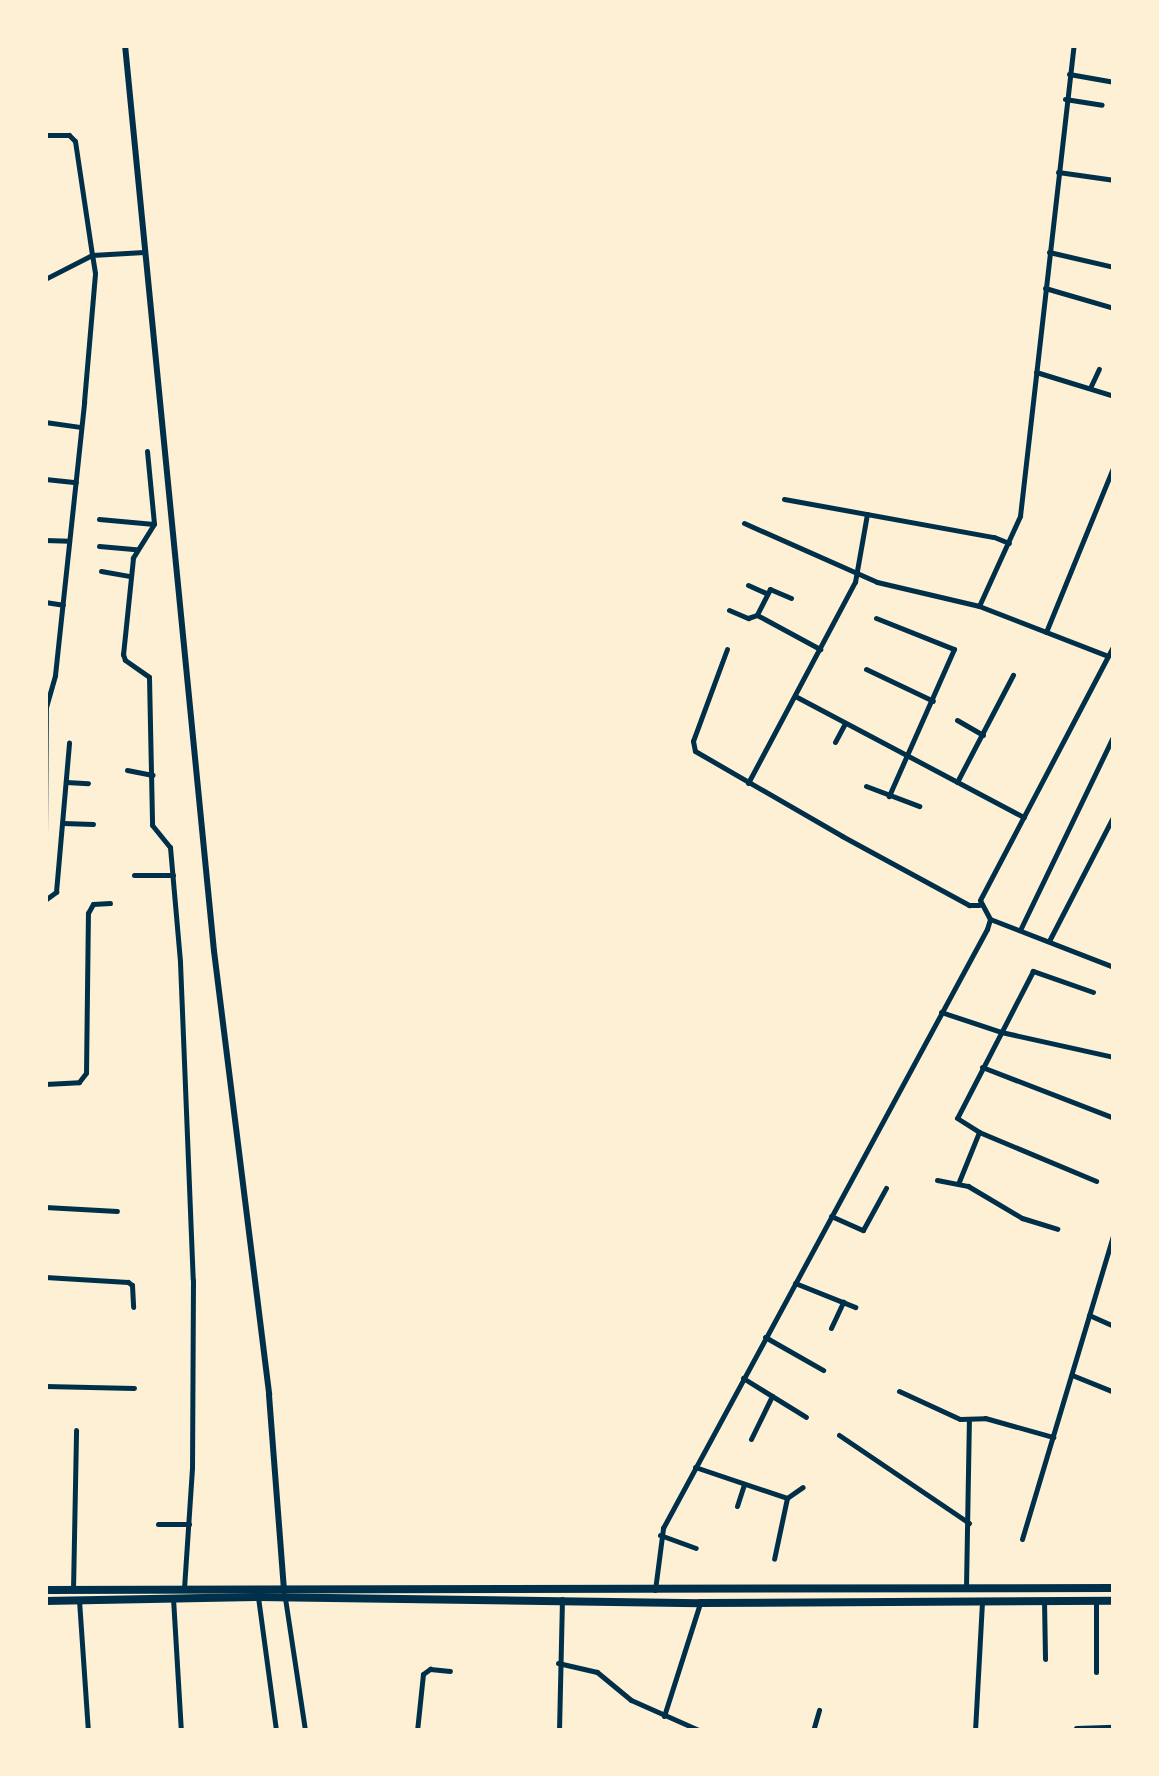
<!DOCTYPE html>
<style>
body{margin:0}
#map{position:relative;width:1159px;height:1776px;overflow:hidden;background:#fdf0d5;font-family:"Work Sans",sans-serif}
div>[style]{position:absolute}
[style*='--x']{left:calc(var(--x)*1px);top:calc(var(--y)*1px);width:calc(var(--w)*1px);rotate:calc(var(--a)*1deg)}
.minor>*{height:5px;margin:-2.5px;padding:0 2.5px;transform-origin:2.5px;border-radius:2.5px;background:#003049}
.tertiary>*{height:6px;margin:-3px;padding:0 3px;transform-origin:3px;border-radius:3px;background:#003049}
.secondary>*{height:8px;margin:-4px;padding:0 4px;transform-origin:4px;border-radius:4px;background:#003049}
span{translate:-50% -50%;white-space:nowrap;text-align:center;line-height:1.15;-webkit-text-stroke:8px #fdf0d5;paint-order:stroke}
.frame{position:absolute;inset:0;border:48px solid #fdf0d5;pointer-events:none}
</style>
<div id="map">
<div class="minor">
<i style="--x:1069;--y:74;--w:46;--a:10.1"></i>
<i style="--x:1065;--y:99;--w:37;--a:9"></i>
<i style="--x:45;--y:135;--w:24;--a:0"></i>
<i style="--x:69;--y:135;--w:8;--a:45"></i>
<i style="--x:75;--y:141;--w:115;--a:81.5"></i>
<i style="--x:92;--y:255;--w:53;--a:152.9"></i>
<i style="--x:1058;--y:172;--w:57;--a:8.1"></i>
<i style="--x:1049;--y:252;--w:67;--a:13"></i>
<i style="--x:1045;--y:288;--w:72;--a:16.2"></i>
<i style="--x:1036;--y:372;--w:82;--a:17.1"></i>
<i style="--x:1090;--y:388;--w:21;--a:-65"></i>
<i style="--x:45;--y:422;--w:35;--a:8"></i>
<i style="--x:147;--y:451;--w:73;--a:84.5"></i>
<i style="--x:154;--y:524;--w:40;--a:122"></i>
<i style="--x:133;--y:558;--w:97;--a:95.9"></i>
<i style="--x:123;--y:654;--w:6;--a:72"></i>
<i style="--x:125;--y:660;--w:29;--a:35"></i>
<i style="--x:149;--y:677;--w:148;--a:88.8"></i>
<i style="--x:152;--y:825;--w:28;--a:51"></i>
<i style="--x:170;--y:847;--w:115;--a:85"></i>
<i style="--x:180;--y:962;--w:318;--a:87.7"></i>
<i style="--x:193;--y:1280;--w:188;--a:90.3"></i>
<i style="--x:192;--y:1468;--w:119;--a:93.8"></i>
<i style="--x:45;--y:479;--w:31;--a:6"></i>
<i style="--x:784;--y:499;--w:213;--a:10.3"></i>
<i style="--x:994;--y:537;--w:16;--a:22"></i>
<i style="--x:99;--y:519;--w:55;--a:5.2"></i>
<i style="--x:744;--y:523;--w:145;--a:23.9"></i>
<i style="--x:877;--y:582;--w:105;--a:13.2"></i>
<i style="--x:979;--y:606;--w:138;--a:21.2"></i>
<i style="--x:45;--y:540;--w:24;--a:2"></i>
<i style="--x:99;--y:546;--w:37;--a:5"></i>
<i style="--x:101;--y:571;--w:28;--a:10"></i>
<i style="--x:748;--y:585;--w:20;--a:24"></i>
<i style="--x:791;--y:598;--w:23;--a:-157"></i>
<i style="--x:770;--y:589;--w:29;--a:117"></i>
<i style="--x:757;--y:615;--w:72;--a:28.4"></i>
<i style="--x:45;--y:602;--w:18;--a:9"></i>
<i style="--x:979;--y:606;--w:99;--a:-65.5"></i>
<i style="--x:1020;--y:516;--w:474;--a:-83.5"></i>
<i style="--x:729;--y:610;--w:21;--a:23"></i>
<i style="--x:748;--y:618;--w:9;--a:-18"></i>
<i style="--x:876;--y:618;--w:84;--a:21.7"></i>
<i style="--x:954;--y:649;--w:161;--a:113.9"></i>
<i style="--x:1046;--y:632;--w:180;--a:-67.8"></i>
<i style="--x:727;--y:649;--w:98;--a:110.3"></i>
<i style="--x:693;--y:741;--w:10;--a:79"></i>
<i style="--x:695;--y:751;--w:170;--a:30"></i>
<i style="--x:842;--y:836;--w:145;--a:28.5"></i>
<i style="--x:969;--y:905;--w:10;--a:0"></i>
<i style="--x:866;--y:669;--w:74;--a:25.5"></i>
<i style="--x:795;--y:696;--w:259;--a:27.9"></i>
<i style="--x:46;--y:707;--w:33;--a:-74"></i>
<i style="--x:55;--y:675;--w:275;--a:-83.9"></i>
<i style="--x:84;--y:402;--w:129;--a:-85.1"></i>
<i style="--x:95;--y:273;--w:18;--a:-99"></i>
<i style="--x:92;--y:255;--w:52;--a:-3.3"></i>
<i style="--x:957;--y:720;--w:30;--a:30"></i>
<i style="--x:835;--y:742;--w:21;--a:-62"></i>
<i style="--x:127;--y:770;--w:26;--a:11"></i>
<i style="--x:66;--y:782;--w:22;--a:3"></i>
<i style="--x:957;--y:782;--w:121;--a:-62.4"></i>
<i style="--x:748;--y:783;--w:228;--a:-62"></i>
<i style="--x:855;--y:582;--w:69;--a:-80"></i>
<i style="--x:866;--y:786;--w:57;--a:20.7"></i>
<i style="--x:63;--y:823;--w:30;--a:2"></i>
<i style="--x:45;--y:838;--w:131;--a:-89.6"></i>
<i style="--x:134;--y:875;--w:39;--a:0"></i>
<i style="--x:45;--y:900;--w:14;--a:-36"></i>
<i style="--x:56;--y:892;--w:150;--a:-85"></i>
<i style="--x:990;--y:919;--w:133;--a:21.2"></i>
<i style="--x:1021;--y:928;--w:214;--a:-64.3"></i>
<i style="--x:1049;--y:941;--w:142;--a:-62.7"></i>
<i style="--x:1093;--y:992;--w:64;--a:-160.7"></i>
<i style="--x:1033;--y:971;--w:165;--a:117.3"></i>
<i style="--x:957;--y:1118;--w:26;--a:32"></i>
<i style="--x:979;--y:1132;--w:127;--a:22.7"></i>
<i style="--x:941;--y:1012;--w:63;--a:18.4"></i>
<i style="--x:1001;--y:1032;--w:116;--a:12.5"></i>
<i style="--x:982;--y:1067;--w:142;--a:21.1"></i>
<i style="--x:45;--y:1084;--w:34;--a:-3"></i>
<i style="--x:79;--y:1082;--w:11;--a:-52"></i>
<i style="--x:86;--y:1073;--w:160;--a:-89.3"></i>
<i style="--x:88;--y:913;--w:10;--a:-61"></i>
<i style="--x:93;--y:904;--w:17;--a:-3"></i>
<i style="--x:937;--y:1180;--w:32;--a:11"></i>
<i style="--x:968;--y:1186;--w:63;--a:30.7"></i>
<i style="--x:1022;--y:1218;--w:37;--a:17"></i>
<i style="--x:958;--y:1184;--w:56;--a:-68"></i>
<i style="--x:45;--y:1207;--w:72;--a:3.2"></i>
<i style="--x:831;--y:1216;--w:35;--a:24"></i>
<i style="--x:863;--y:1230;--w:48;--a:-61.3"></i>
<i style="--x:45;--y:1277;--w:83;--a:3.4"></i>
<i style="--x:128;--y:1282;--w:5;--a:37"></i>
<i style="--x:132;--y:1285;--w:22;--a:87"></i>
<i style="--x:795;--y:1283;--w:65;--a:21.8"></i>
<i style="--x:1089;--y:1315;--w:27;--a:24"></i>
<i style="--x:831;--y:1328;--w:29;--a:-65"></i>
<i style="--x:765;--y:1337;--w:67;--a:29.6"></i>
<i style="--x:1072;--y:1375;--w:45;--a:22"></i>
<i style="--x:743;--y:1378;--w:74;--a:31.8"></i>
<i style="--x:45;--y:1386;--w:89;--a:1.3"></i>
<i style="--x:899;--y:1391;--w:67;--a:24.7"></i>
<i style="--x:960;--y:1419;--w:25;--a:-2"></i>
<i style="--x:985;--y:1418;--w:71;--a:15.6"></i>
<i style="--x:839;--y:1435;--w:157;--a:34.1"></i>
<i style="--x:751;--y:1439;--w:48;--a:-64"></i>
<i style="--x:695;--y:1467;--w:97;--a:18.6"></i>
<i style="--x:787;--y:1498;--w:62;--a:102"></i>
<i style="--x:787;--y:1498;--w:19;--a:-35"></i>
<i style="--x:737;--y:1506;--w:22;--a:-72"></i>
<i style="--x:158;--y:1524;--w:31;--a:0"></i>
<i style="--x:660;--y:1535;--w:38;--a:20"></i>
<i style="--x:1022;--y:1539;--w:320;--a:-73.3"></i>
<i style="--x:966;--y:1587;--w:168;--a:-89"></i>
<i style="--x:73;--y:1590;--w:160;--a:-88.9"></i>
<i style="--x:655;--y:1590;--w:63;--a:-82.6"></i>
<i style="--x:663;--y:1528;--w:681;--a:-61.59"></i>
<i style="--x:987;--y:929;--w:10;--a:-73"></i>
<i style="--x:990;--y:919;--w:21;--a:-118"></i>
<i style="--x:980;--y:900;--w:288;--a:-62.3"></i>
<i style="--x:258;--y:1597;--w:135;--a:82.3"></i>
<i style="--x:173;--y:1598;--w:133;--a:86.6"></i>
<i style="--x:285;--y:1598;--w:134;--a:81.4"></i>
<i style="--x:79;--y:1600;--w:131;--a:86.1"></i>
<i style="--x:1044;--y:1600;--w:59;--a:89"></i>
<i style="--x:558;--y:1663;--w:40;--a:13"></i>
<i style="--x:597;--y:1672;--w:44;--a:39.5"></i>
<i style="--x:631;--y:1700;--w:77;--a:23.9"></i>
<i style="--x:1096;--y:1672;--w:71;--a:-90"></i>
<i style="--x:664;--y:1716;--w:119;--a:-72.3"></i>
<i style="--x:1076;--y:1728;--w:38;--a:-2"></i>
<i style="--x:417;--y:1731;--w:57;--a:-84"></i>
<i style="--x:423;--y:1674;--w:9;--a:-36"></i>
<i style="--x:430;--y:1669;--w:20;--a:6"></i>
<i style="--x:559;--y:1731;--w:132;--a:-88.7"></i>
<i style="--x:813;--y:1731;--w:22;--a:-74"></i>
<i style="--x:975;--y:1731;--w:129;--a:-86.9"></i>
</div>
<div class="tertiary">
<i style="--x:125;--y:45;--w:910;--a:84.39"></i>
<i style="--x:214;--y:951;--w:447;--a:82.9"></i>
<i style="--x:269;--y:1395;--w:197;--a:85.6"></i>
</div>
<div class="secondary">
<i style="--x:45;--y:1590;--w:1069;--a:-0.11"></i>
<i style="--x:45;--y:1601;--w:213;--a:-1.1"></i>
<i style="--x:258;--y:1597;--w:442;--a:0.8"></i>
<i style="--x:700;--y:1603;--w:414;--a:-0.3"></i>
</div>
<div class="frame"></div>
</div>
